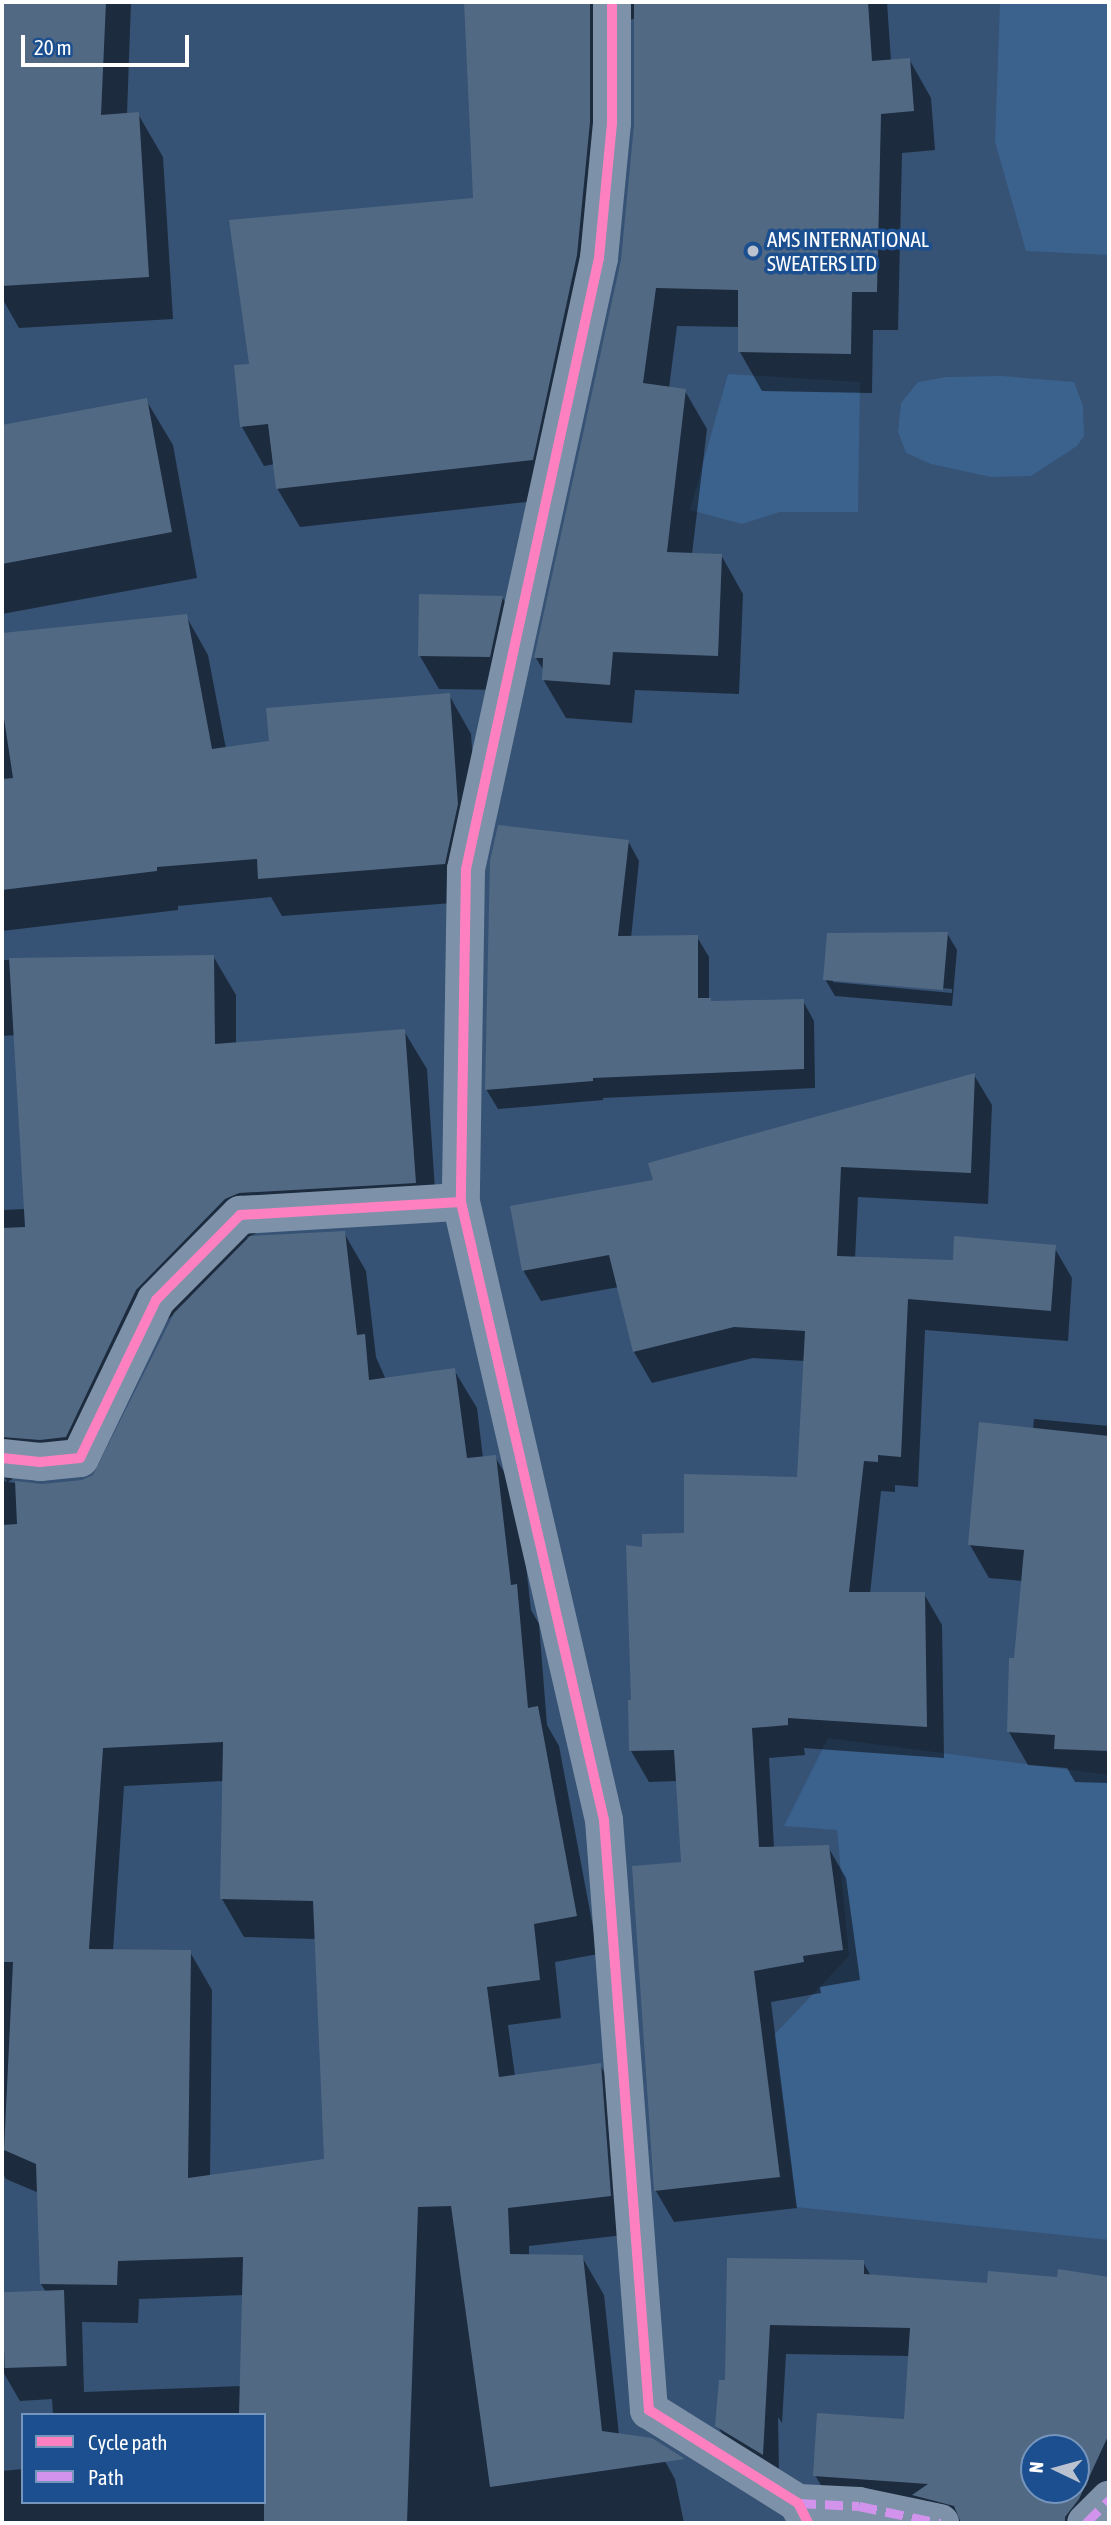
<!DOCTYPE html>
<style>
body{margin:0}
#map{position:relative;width:1111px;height:2525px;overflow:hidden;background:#365274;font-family:"Asap Condensed",sans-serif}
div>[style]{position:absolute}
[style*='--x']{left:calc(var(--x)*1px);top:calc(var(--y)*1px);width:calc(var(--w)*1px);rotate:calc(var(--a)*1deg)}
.water>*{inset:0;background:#3b618d}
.shadow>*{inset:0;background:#0007}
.building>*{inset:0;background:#526984;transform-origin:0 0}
.minor>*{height:38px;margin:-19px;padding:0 19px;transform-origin:19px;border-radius:19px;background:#7d92a8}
.quiet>*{height:9px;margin-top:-4.5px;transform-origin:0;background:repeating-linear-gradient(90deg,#d193ec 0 18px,transparent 0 27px)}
.cycleway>*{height:10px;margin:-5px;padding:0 5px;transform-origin:5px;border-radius:5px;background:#ff80c0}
.dots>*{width:19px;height:19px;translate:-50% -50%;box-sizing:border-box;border:4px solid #1b4f8f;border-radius:50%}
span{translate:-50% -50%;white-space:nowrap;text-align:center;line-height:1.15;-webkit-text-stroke:7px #1b4f8f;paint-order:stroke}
.poi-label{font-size:21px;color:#fff}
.left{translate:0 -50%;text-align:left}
.frame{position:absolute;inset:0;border:4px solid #fff;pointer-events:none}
.legend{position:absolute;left:21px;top:2413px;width:245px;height:91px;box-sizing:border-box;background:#1b4f8f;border:2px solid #7695bc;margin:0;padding:9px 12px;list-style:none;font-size:21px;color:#fff}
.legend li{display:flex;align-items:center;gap:14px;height:35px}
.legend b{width:35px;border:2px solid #7695bc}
.north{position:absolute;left:1020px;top:2434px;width:70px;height:70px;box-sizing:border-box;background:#1b4f8f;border:2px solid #7695bc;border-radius:50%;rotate:275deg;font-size:19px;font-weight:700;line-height:28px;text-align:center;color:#fff}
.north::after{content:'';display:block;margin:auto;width:24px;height:32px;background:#b9c2ce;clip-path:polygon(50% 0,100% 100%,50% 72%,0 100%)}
.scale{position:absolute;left:21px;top:35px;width:168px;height:32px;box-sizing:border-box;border:4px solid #fff;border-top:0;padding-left:9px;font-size:21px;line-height:24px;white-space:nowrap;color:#fff;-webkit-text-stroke:5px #1b4f8f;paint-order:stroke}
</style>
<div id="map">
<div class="water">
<i style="clip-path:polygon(1000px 2px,1109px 2px,1109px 255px,1026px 251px,995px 142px)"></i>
<i style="clip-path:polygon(728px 374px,860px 382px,858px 512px,780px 512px,742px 524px,690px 510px)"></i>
<i style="clip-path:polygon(1002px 376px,1074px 382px,1083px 406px,1084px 436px,1077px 446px,1031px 476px,991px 477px,931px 464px,906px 453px,898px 432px,901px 403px,918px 382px,946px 377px)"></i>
<i style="clip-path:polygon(828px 1738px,1109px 1775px,1109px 2240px,796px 2207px,774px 2035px,849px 1956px,837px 1830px,784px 1826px)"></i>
</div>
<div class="shadow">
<i style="clip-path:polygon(2px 2px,131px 2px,127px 115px,138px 114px,163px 157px,173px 319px,19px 328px,2px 298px)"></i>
<i style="clip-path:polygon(466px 2px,887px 2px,891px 61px,909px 59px,931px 98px,935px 150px,902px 153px,898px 330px,873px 330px,872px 393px,762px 391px,740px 352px,740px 327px,677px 326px,669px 388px,685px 391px,707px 429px,692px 554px,721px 555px,743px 594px,739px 694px,635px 690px,632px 723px,566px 718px,543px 679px,544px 671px,536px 658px,622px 261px,636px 123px,636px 18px,623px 22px,554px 499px,300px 527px,277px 488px,275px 464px,264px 466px,242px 427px,251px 365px,475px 199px)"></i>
<i style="clip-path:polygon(146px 400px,173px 445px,197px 578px,2px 614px,2px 427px)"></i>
<i style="clip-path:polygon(502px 597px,521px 630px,508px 690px,439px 689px,420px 656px)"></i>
<i style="clip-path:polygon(186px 616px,208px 655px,226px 749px,271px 743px,449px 695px,471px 734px,479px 844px,466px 902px,282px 916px,271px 897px,178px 906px,178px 910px,2px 931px,2px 635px)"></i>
<i style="clip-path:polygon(628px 841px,639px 861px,631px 938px,697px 937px,709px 957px,709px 1000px,712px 1003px,803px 1001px,814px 1021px,815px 1088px,603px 1098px,603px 1100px,498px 1109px,486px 1089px)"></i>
<i style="clip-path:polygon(evenodd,947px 933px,957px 950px,952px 1006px,835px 996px,825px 979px,947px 933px,833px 979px,952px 989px,952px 993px,833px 982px,833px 979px)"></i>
<i style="clip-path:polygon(evenodd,213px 956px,236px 995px,236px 1044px,404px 1031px,427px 1069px,437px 1221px,261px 1231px,246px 1238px,344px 1233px,366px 1271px,376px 1357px,386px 1380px,454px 1370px,477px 1408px,483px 1458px,495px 1457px,518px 1495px,531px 1610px,539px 1624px,547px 1725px,559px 1746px,598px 1954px,555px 1962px,561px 2018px,508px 2025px,515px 2076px,600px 2065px,622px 2103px,632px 2234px,529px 2246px,529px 2256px,582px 2257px,604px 2295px,619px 2435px,653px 2440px,675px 2479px,684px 2523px,2px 2523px,2px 2471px,23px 2469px,23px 2502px,264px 2502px,264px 2415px,53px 2415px,52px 2399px,20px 2401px,2px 2370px,2px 2293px,46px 2292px,41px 2284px,39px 2193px,6px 2179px,2px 2172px,2px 1480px,7px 1482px,2px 1473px,2px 1210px,26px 1209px,16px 1035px,2px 1036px,2px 960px,213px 956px,178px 1310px,94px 1477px,83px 1481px,38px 1486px,8px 1482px,16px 1476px,87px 1475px,158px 1329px,178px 1310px,213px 956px,224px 1781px,222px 1899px,244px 1937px,316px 1939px,326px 2161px,210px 2177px,212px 1990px,190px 1952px,113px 1951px,124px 1786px,224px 1781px,213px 956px,244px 2295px,241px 2386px,84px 2392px,82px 2322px,138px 2323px,139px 2299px,244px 2295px)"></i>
<i style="clip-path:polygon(974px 1075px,992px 1105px,988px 1204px,858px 1197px,855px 1259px,954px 1262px,1054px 1247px,1072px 1278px,1068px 1341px,925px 1330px,918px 1487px,895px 1485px,895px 1492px,881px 1491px,870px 1594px,924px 1594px,942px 1625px,944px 1758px,804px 1748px,805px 1755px,769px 1758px,774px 1848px,828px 1847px,846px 1878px,860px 1980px,820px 1987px,821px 1993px,771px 2002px,797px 2208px,674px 2222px,656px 2191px,682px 1864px,677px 1781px,649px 1782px,631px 1751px,644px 1549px,685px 1535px,799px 1479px,805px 1361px,753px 1358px,652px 1383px,634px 1352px,619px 1287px,541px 1301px,523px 1270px,655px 1182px)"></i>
<i style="clip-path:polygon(1034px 1419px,1109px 1426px,1109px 1783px,1075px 1782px,1067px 1768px,1028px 1765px,1009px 1732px,1023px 1581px,989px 1578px,970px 1545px,1033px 1429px)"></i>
<i style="clip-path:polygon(evenodd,863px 2262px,871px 2276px,989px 2285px,1058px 2279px,1060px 2271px,1109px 2278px,1109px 2516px,1102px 2523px,930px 2523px,832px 2504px,815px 2475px,905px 2421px,910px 2356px,786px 2354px,782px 2423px,778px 2417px,779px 2474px,734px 2454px,717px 2425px,756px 2384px,728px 2338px,863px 2262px,1034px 2448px,1076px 2448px,1076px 2490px,1034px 2490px,1034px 2448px)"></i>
</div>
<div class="building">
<i style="clip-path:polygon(2px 2px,106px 2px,101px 115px,139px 112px,149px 277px,2px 286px)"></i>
<i style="clip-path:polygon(464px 2px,590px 2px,590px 122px,577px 255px,533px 460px,276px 489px,268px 424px,240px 427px,234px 365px,249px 364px,229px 220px,473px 198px)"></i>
<i style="clip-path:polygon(634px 2px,868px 2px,872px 61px,910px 58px,914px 111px,881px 114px,877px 292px,852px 292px,851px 354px,738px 352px,738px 290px,656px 288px,643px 383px,686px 389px,667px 552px,722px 554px,718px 656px,613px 652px,610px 685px,542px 680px,543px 658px,534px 658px,621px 260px,634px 125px)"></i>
<i style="clip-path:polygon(147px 398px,172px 532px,2px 564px,2px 425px)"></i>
<i style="clip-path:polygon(419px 594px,503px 596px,490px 657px,418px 656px)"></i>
<i style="clip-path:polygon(187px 614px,212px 749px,269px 741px,266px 708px,450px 693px,458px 804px,445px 864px,258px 879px,257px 859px,157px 867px,157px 871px,2px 890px,2px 779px,13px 778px,2px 705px,2px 633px)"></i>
<i style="clip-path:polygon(498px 825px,629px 840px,618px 936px,698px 935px,698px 998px,711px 998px,711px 1001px,804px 999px,804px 1069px,593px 1078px,593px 1081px,485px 1090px,490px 861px)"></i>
<i style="clip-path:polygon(948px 932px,943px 990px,823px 980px,827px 933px)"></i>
<i style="clip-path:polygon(214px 955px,215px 1044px,405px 1029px,416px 1183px,239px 1193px,225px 1199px,136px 1290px,66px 1437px,40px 1440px,2px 1437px,2px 1228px,25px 1227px,9px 958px)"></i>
<i style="clip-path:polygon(975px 1073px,971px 1173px,841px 1167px,837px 1256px,953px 1260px,954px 1236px,1056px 1245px,1051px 1311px,908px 1299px,901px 1457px,878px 1455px,878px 1462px,864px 1461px,849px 1592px,925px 1592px,927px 1727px,788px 1718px,788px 1725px,752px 1728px,759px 1847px,829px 1845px,843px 1950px,803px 1956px,804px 1962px,754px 1971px,780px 2177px,654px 2191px,632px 1866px,681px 1862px,674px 1750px,629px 1751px,628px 1700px,631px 1700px,626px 1545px,642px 1547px,642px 1534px,684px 1533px,684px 1474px,797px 1477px,805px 1331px,734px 1327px,633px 1352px,609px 1255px,522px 1271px,510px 1206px,653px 1180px,648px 1163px)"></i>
<i style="clip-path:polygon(evenodd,345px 1231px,357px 1335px,365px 1334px,369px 1380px,455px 1368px,467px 1458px,496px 1455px,511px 1585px,517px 1584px,528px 1708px,538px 1706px,577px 1916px,534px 1924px,540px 1980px,487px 1987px,499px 2077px,601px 2063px,611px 2196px,508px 2208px,510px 2254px,583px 2255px,602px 2431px,652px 2438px,685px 2459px,490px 2487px,451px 2206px,418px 2207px,407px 2523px,264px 2523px,264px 2415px,239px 2415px,243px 2257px,118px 2261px,117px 2285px,40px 2284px,36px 2164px,4px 2150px,13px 1962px,2px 1962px,2px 1525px,17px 1524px,15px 1481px,42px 1484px,82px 1480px,93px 1475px,174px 1313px,250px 1236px,345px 1231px,223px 1742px,220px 1899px,313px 1901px,324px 2159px,188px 2178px,191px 1950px,89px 1949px,103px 1748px,223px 1742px)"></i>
<i style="clip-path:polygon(979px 1422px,1109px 1436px,1109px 1751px,1054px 1749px,1055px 1735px,1007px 1732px,1009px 1658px,1014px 1658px,1024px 1550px,968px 1545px)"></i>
<i style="clip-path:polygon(evenodd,727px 2258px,864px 2260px,864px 2274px,987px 2283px,988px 2271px,1057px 2277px,1058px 2269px,1109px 2277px,1109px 2434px,1079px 2499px,1065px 2517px,1065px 2523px,961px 2523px,954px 2506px,912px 2495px,928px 2484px,813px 2476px,817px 2413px,904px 2419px,910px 2328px,770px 2325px,763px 2455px,715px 2426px,719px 2380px,725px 2380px,727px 2258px,1034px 2448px,1076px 2448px,1076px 2490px,1034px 2490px,1034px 2448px)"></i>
<i style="left:64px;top:2290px;width:76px;height:62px;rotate:88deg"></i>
</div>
<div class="minor">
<i style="--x:612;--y:2;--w:121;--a:90"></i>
<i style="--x:612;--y:123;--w:136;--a:95.5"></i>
<i style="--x:599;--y:258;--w:625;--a:102.28"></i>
<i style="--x:466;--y:869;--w:333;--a:90.9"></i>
<i style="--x:461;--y:1202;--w:634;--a:76.97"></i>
<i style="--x:604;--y:1820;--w:592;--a:85.64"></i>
<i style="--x:649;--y:2410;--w:176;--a:32"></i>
<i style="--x:798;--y:2503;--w:22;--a:63"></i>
<i style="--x:2;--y:1458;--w:38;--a:6"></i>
<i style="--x:40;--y:1462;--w:40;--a:-5.7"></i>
<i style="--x:80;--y:1458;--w:175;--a:-64.3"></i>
<i style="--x:156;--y:1300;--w:120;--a:-45.3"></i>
<i style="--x:240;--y:1215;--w:221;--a:-3.4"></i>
<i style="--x:798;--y:2503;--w:61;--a:2.8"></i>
<i style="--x:859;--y:2506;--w:83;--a:11.9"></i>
<i style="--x:1086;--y:2523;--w:33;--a:-45"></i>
</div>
<div class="quiet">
<i style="--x:798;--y:2503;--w:61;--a:2.8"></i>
<i style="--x:859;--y:2506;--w:83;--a:11.9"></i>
<i style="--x:1086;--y:2523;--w:33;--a:-45"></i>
</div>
<div class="cycleway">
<i style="--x:612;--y:2;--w:121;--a:90"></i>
<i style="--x:612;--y:123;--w:136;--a:95.5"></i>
<i style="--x:599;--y:258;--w:625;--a:102.28"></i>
<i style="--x:466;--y:869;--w:333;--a:90.9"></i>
<i style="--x:461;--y:1202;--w:634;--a:76.97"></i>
<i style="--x:604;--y:1820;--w:592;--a:85.64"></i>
<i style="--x:649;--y:2410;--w:176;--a:32"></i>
<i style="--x:798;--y:2503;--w:22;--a:63"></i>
<i style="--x:2;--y:1458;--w:38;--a:6"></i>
<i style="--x:40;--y:1462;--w:40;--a:-5.7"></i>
<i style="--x:80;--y:1458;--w:175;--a:-64.3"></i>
<i style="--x:156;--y:1300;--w:120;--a:-45.3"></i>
<i style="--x:240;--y:1215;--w:221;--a:-3.4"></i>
</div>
<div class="dots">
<i style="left:753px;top:251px;background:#b9c2ce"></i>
</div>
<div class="poi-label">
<span class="left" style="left:767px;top:251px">AMS INTERNATIONAL<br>SWEATERS LTD</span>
</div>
<div class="frame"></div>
<ul class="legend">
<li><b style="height:9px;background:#ff80c0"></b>Cycle path</li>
<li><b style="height:9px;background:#d193ec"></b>Path</li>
</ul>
<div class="north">N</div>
<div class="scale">20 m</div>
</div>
